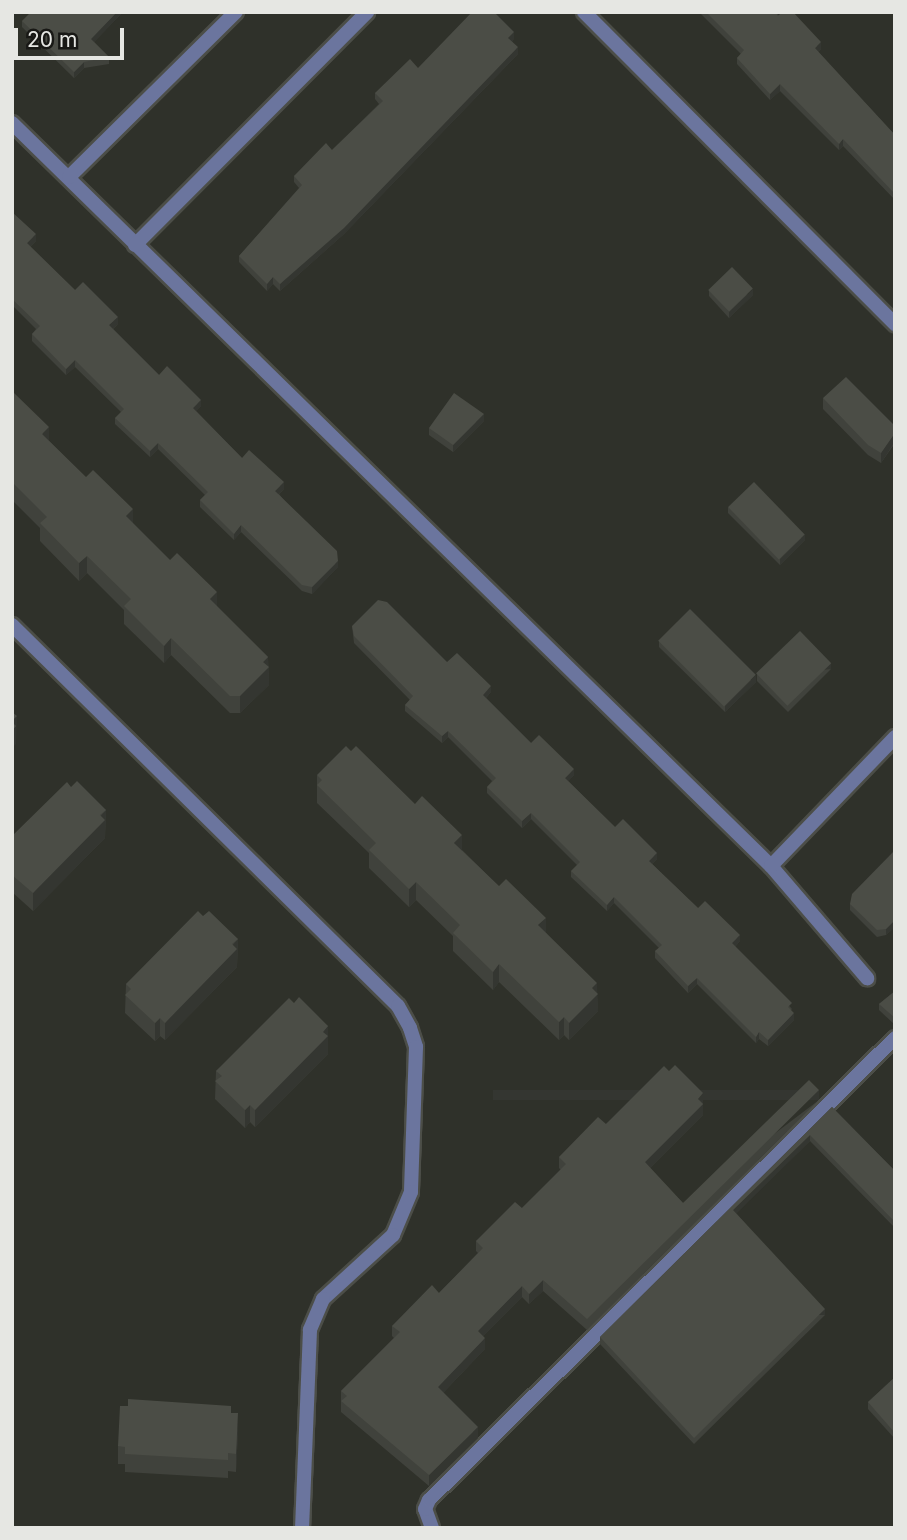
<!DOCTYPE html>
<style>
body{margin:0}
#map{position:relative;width:907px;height:1540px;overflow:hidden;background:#2f312a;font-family:Inter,sans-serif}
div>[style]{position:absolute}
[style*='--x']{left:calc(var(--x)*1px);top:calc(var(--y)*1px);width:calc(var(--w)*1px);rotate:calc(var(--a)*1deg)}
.roads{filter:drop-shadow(2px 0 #4c4e48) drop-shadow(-2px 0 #4c4e48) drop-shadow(0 2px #4c4e48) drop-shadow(0 -2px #4c4e48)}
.street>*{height:14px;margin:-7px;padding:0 7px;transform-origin:7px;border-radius:7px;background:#6b759e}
.wall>*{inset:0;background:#40423c}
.shaded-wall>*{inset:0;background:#343631;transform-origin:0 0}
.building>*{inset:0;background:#4b4d46;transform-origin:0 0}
span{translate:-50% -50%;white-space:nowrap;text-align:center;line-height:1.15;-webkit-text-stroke:6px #181815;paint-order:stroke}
.frame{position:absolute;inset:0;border:14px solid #e6e7e3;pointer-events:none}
.scale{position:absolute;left:14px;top:28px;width:110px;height:32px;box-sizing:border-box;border:4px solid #e6e7e3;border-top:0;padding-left:9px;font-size:21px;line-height:24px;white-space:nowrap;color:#e6e7e3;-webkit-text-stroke:5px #181815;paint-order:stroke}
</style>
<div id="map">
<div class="roads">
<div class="street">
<i style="--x:584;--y:12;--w:441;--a:45.1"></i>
<i style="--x:12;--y:123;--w:1062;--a:44.39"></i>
<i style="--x:771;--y:866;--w:148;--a:49.4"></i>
<i style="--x:69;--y:177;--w:235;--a:-44.7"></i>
<i style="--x:135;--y:245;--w:329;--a:-45.1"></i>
<i style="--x:12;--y:625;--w:542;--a:44.63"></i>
<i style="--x:398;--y:1006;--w:25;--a:61"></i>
<i style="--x:410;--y:1028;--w:20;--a:72"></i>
<i style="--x:416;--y:1047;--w:145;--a:92"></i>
<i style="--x:411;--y:1192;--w:47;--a:112.7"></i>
<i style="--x:393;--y:1235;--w:95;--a:137.6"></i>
<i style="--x:323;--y:1299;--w:34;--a:113"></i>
<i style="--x:310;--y:1330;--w:198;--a:92.3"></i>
<i style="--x:771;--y:866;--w:179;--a:-46.1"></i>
<i style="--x:432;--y:1528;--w:20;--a:-110"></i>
<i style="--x:425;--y:1509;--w:10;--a:-66"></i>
<i style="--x:429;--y:1500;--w:656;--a:-44.75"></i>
</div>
</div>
<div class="wall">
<i style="clip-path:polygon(31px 12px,123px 12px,94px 42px,109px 57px,109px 64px,84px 68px,74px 78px,22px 27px,22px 21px)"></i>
<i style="clip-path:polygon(699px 12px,775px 12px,821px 49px,818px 52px,895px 135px,895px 200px,843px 146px,839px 150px,780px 91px,770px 100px,737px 64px,737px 58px,741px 54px)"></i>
<i style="clip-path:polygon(514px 39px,512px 41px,518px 54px,344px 234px,280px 291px,273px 284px,267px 291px,239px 262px,239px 256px,299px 188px,294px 182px,294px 176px,332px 150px,379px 104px,375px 99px,375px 93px,418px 68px)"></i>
<i style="clip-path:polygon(12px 212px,36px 241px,30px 247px,75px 290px,118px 324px,113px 329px,159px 375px,201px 406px,196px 411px,242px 458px,284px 489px,279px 494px,338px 567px,312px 594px,302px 591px,241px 532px,234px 540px,200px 507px,200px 500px,205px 495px,158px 449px,150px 457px,115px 424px,115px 418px,121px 412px,75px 367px,66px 375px,32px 341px,32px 334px,36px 329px,12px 305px)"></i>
<i style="clip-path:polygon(709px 290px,753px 295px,729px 318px,709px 296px)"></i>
<i style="clip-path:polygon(12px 391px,49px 441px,268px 657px,269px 685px,240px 713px,230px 713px,171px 655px,164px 663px,124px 624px,124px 610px,87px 573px,79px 581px,40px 541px,40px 528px,12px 500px)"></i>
<i style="clip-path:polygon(823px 398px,895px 425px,895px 443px,881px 463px,868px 455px,823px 409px)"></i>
<i style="clip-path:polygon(484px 421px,453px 452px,429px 435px,429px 428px)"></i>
<i style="clip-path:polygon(728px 507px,805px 540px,780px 565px,728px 513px)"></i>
<i style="clip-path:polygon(352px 626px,447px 662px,491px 692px,486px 698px,531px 743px,574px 775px,568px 781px,615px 827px,657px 859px,652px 864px,698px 908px,740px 941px,735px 947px,792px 1009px,791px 1010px,794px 1020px,768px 1046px,759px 1039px,756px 1043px,697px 984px,688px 993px,655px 958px,655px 951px,659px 948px,614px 903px,607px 911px,571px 877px,571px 871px,577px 865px,531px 819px,522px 828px,487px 793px,487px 787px,492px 781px,448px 737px,442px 743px,405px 711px,405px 705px,410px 700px,354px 643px)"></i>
<i style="clip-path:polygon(659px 641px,756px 682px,725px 712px,659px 647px)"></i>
<i style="clip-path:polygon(831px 669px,788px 712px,757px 681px,757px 674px)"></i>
<i style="clip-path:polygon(317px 775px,462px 850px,546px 933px,597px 993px,598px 1011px,569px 1040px,564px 1035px,559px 1040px,499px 982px,493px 990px,453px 951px,453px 936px,416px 900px,409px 907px,369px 868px,369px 853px,317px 803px)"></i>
<i style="clip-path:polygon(71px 787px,106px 810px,105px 838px,33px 911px,12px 892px,12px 836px)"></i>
<i style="clip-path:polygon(895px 850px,895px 927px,886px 935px,877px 937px,850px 910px,850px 904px)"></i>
<i style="clip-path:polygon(203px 916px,238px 939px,237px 967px,165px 1040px,160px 1036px,155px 1041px,125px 1013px,126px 984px)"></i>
<i style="clip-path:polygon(895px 991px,895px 1025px,879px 1010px,879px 1004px)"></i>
<i style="clip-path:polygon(294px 1003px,328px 1026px,328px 1054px,255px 1127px,250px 1122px,245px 1128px,215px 1099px,216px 1071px)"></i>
<i style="clip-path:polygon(669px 1071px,703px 1093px,703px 1115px,650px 1168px,683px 1203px,819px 1100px,587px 1330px,543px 1291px,529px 1304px,522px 1297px,483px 1336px,485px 1349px,443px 1393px,478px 1438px,429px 1486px,341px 1412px,341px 1391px,394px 1338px,392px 1336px,392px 1326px,439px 1293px,478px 1253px,476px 1251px,476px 1241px,522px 1208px,561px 1170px,559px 1168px,559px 1157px,606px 1124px)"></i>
<i style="clip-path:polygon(832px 1107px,895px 1171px,895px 1228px,810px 1141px,736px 1213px,825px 1315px,694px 1444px,600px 1344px,600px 1337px)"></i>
<i style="clip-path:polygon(895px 1377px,895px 1439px,868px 1409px,868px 1402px)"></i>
<i style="clip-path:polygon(231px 1413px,238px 1431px,236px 1472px,228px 1471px,228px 1478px,125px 1472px,125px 1464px,118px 1464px,118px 1446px)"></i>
</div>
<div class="shaded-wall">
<i style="clip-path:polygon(117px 12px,123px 12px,91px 45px,91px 39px)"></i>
<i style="clip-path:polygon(514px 32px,514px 39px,508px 45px,508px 38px)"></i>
<i style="clip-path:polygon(821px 42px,821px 49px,815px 55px,815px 48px)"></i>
<i style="clip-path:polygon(518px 47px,518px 54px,344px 234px,280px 291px,280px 284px)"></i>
<i style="clip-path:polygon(84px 62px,84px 68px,74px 78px,74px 72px)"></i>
<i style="clip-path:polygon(780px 84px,780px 91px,770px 100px,770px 94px)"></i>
<i style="clip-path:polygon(843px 139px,843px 146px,839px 150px,839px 144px)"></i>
<i style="clip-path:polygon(36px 234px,36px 241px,27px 250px,27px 243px)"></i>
<i style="clip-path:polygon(273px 277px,273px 284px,267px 291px,267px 284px)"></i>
<i style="clip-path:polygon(753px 289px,753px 295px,729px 318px,729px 312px)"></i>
<i style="clip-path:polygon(118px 317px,118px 324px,109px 332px,109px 325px)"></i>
<i style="clip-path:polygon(75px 360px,75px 367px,66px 375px,66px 369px)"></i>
<i style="clip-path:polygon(201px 400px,201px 406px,193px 415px,193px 408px)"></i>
<i style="clip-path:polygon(484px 414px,484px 421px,453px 452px,453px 445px)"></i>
<i style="clip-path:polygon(49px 427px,49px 444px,42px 434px)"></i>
<i style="clip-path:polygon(894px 433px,894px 443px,881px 463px,881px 453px)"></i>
<i style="clip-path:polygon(158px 443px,158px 449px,150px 457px,150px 451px)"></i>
<i style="clip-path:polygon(284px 482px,284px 489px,275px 497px,275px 491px)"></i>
<i style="clip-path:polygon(133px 509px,133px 527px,126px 516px)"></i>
<i style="clip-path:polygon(241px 525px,241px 532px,234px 540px,234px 534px)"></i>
<i style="clip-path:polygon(805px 534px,805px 540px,780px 565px,780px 559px)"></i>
<i style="clip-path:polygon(87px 556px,87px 573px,79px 581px,79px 563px)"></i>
<i style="clip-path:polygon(338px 561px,338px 567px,312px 594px,312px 587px)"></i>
<i style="clip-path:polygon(217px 592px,217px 609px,210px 599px)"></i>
<i style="clip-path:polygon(171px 638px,171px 655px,164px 663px,164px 646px)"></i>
<i style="clip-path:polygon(268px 657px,269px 685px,240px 713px,240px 696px,263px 662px)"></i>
<i style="left:831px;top:663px;width:6px;height:61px;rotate:90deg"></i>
<i style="clip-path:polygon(756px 675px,756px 682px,725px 712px,725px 706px)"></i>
<i style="clip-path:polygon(491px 686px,491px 692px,483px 701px,483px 695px)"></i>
<i style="clip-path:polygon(17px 716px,16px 744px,12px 748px,12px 721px)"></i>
<i style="clip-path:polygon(448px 731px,448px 737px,442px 743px,442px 736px)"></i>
<i style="clip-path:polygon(574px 769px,574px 775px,565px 785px,565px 778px)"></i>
<i style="clip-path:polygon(106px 810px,105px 838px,33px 911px,33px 893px)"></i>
<i style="clip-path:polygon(531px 813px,531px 819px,522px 828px,522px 821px)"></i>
<i style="clip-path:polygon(462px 835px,462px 853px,454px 843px)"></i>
<i style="clip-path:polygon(657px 853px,657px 859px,649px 867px,649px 861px)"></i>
<i style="clip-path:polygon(416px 882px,416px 900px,409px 907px,409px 889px)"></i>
<i style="clip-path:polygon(614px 897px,614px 903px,607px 911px,607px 905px)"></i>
<i style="clip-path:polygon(546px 918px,546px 936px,538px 925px)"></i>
<i style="clip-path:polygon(895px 920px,895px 927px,886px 935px,886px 929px)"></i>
<i style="clip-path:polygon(740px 935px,740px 941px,732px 950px,732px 943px)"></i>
<i style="clip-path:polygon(238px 939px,237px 967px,165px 1040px,165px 1023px)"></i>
<i style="clip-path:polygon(499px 964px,499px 982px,493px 990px,493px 972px)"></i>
<i style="clip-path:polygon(697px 978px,697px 984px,688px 993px,688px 986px)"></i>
<i style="clip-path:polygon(597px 983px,598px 1011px,569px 1040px,569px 1023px,592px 988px)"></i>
<i style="clip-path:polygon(794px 1013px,794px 1020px,768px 1046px,768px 1040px)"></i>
<i style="clip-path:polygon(564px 1017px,564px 1035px,559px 1040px,559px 1022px)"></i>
<i style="clip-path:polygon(160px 1018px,160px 1036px,155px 1041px,155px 1023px)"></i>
<i style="clip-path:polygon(328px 1026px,328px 1054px,255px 1127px,255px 1110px)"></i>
<i style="clip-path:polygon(759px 1032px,759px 1039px,756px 1043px,756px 1037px)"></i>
<i style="left:819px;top:1090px;width:10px;height:326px;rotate:90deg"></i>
<i style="clip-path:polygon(703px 1093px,703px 1104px,698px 1099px)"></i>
<i style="clip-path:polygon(703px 1104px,703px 1115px,645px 1173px,645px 1162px)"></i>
<i style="clip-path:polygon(250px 1105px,250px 1122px,245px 1128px,245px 1110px)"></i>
<i style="clip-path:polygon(810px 1135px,810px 1141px,733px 1217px,733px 1210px)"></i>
<i style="clip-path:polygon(543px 1280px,543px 1291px,529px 1304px,529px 1294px)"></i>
<i style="clip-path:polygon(522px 1286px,522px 1297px,478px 1341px,478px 1331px)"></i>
<i style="left:825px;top:1309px;width:6px;height:184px;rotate:90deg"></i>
<i style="clip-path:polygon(485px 1338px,485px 1349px,438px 1398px,438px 1387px)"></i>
<i style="clip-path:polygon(238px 1413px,238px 1431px,236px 1472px,236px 1454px)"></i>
<i style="clip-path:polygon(478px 1427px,478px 1438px,429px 1486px,429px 1475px)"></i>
</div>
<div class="building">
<i style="clip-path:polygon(31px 12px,117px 12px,91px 39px,109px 57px,84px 62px,74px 72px,22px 21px)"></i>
<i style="clip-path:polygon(472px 12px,494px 12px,514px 32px,508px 38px,518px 47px,344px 228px,280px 284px,273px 277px,267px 284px,239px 256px,302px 185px,294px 176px,326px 143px,332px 150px,383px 101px,375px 93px,410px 59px,418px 68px)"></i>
<i style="clip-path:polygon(706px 12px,775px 12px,778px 16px,782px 12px,793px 12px,821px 42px,815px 48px,895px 135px,895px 194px,843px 139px,839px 144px,780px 84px,770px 94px,737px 58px,744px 50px)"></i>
<i style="clip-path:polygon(12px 212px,36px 234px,27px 243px,75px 290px,83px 282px,118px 317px,109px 325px,159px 375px,167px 366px,201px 400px,193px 408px,242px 458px,249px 450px,284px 482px,275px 491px,337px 551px,338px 561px,312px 587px,302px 585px,241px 525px,234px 534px,200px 500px,208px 492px,158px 443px,150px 451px,115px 418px,124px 409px,75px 360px,66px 369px,32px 334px,40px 326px,12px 299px)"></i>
<i style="left:732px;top:267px;width:30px;height:33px;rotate:46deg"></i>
<i style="clip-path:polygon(846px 377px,894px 425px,895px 425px,895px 433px,881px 453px,868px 445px,823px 398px)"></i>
<i style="clip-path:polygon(12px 391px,49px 427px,42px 434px,86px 477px,93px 470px,133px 509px,126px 516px,170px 560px,177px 553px,217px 592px,210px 599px,268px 657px,263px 662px,269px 667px,240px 696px,230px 696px,171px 638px,164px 646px,124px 606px,131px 599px,87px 556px,79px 563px,40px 523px,47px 517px,12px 482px)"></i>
<i style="clip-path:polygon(454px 393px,484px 414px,453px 445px,429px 428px)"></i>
<i style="left:754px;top:482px;width:73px;height:36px;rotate:46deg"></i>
<i style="clip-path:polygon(378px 600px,387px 602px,447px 662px,457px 653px,491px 686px,483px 695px,531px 743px,539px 735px,574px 769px,565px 778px,615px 827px,623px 819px,657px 853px,649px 861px,698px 908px,705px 901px,740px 935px,732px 943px,792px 1003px,788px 1007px,794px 1013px,768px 1040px,759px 1032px,756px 1037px,697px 978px,688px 986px,655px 951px,662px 945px,614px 897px,607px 905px,571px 871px,580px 862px,531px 813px,522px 821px,487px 787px,496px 778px,448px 731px,442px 736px,405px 705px,413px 696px,354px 636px,352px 626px)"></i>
<i style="left:690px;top:609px;width:93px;height:45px;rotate:45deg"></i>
<i style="left:800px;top:631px;width:45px;height:61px;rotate:46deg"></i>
<i style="clip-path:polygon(12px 712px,17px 716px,12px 721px)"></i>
<i style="clip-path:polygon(12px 722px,16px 726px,12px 731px)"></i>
<i style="clip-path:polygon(346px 746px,351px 751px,356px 746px,415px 804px,422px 796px,462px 835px,454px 843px,499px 886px,506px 879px,546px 918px,538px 925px,597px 983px,592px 988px,598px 994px,569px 1023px,564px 1017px,559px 1022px,499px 964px,493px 972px,453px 933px,460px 925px,416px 882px,409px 889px,369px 850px,376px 843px,317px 785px,322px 780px,317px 775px)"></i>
<i style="clip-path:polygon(77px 781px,106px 810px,100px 815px,105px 820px,33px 893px,12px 875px,12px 836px,67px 782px,71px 787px)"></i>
<i style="clip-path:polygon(895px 850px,895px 920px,886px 929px,877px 930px,850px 904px,852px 894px)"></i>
<i style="clip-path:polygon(198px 911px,203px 916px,209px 911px,238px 939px,232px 944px,237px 949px,165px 1023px,160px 1018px,155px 1023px,125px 995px,131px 989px,126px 984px)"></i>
<i style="clip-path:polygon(895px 991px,895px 1018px,879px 1004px)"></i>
<i style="clip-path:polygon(299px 997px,328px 1026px,323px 1032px,328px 1036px,255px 1110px,250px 1105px,245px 1110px,215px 1081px,222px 1076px,216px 1071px,289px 998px,294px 1003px)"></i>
<i style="clip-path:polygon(675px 1065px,703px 1093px,698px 1099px,703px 1104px,645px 1162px,683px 1203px,809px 1080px,819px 1090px,587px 1319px,543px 1280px,529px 1294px,522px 1286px,478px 1331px,485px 1338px,438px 1387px,478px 1427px,429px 1475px,341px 1401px,347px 1396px,341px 1391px,400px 1332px,392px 1326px,432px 1285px,439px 1293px,483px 1248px,476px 1241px,515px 1202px,522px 1208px,566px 1164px,559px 1157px,598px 1117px,606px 1124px,664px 1066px,669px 1071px)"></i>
<i style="clip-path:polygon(832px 1107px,895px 1171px,895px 1222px,810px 1135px,733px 1210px,825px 1309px,694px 1438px,600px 1337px)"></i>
<i style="clip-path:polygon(895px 1377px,895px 1433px,868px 1402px)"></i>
<i style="clip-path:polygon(128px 1399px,231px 1406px,231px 1413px,238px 1413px,236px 1454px,228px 1453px,228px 1460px,125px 1454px,125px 1447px,118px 1446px,120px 1406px,128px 1406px)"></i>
</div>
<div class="frame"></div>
<div class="scale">20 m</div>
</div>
